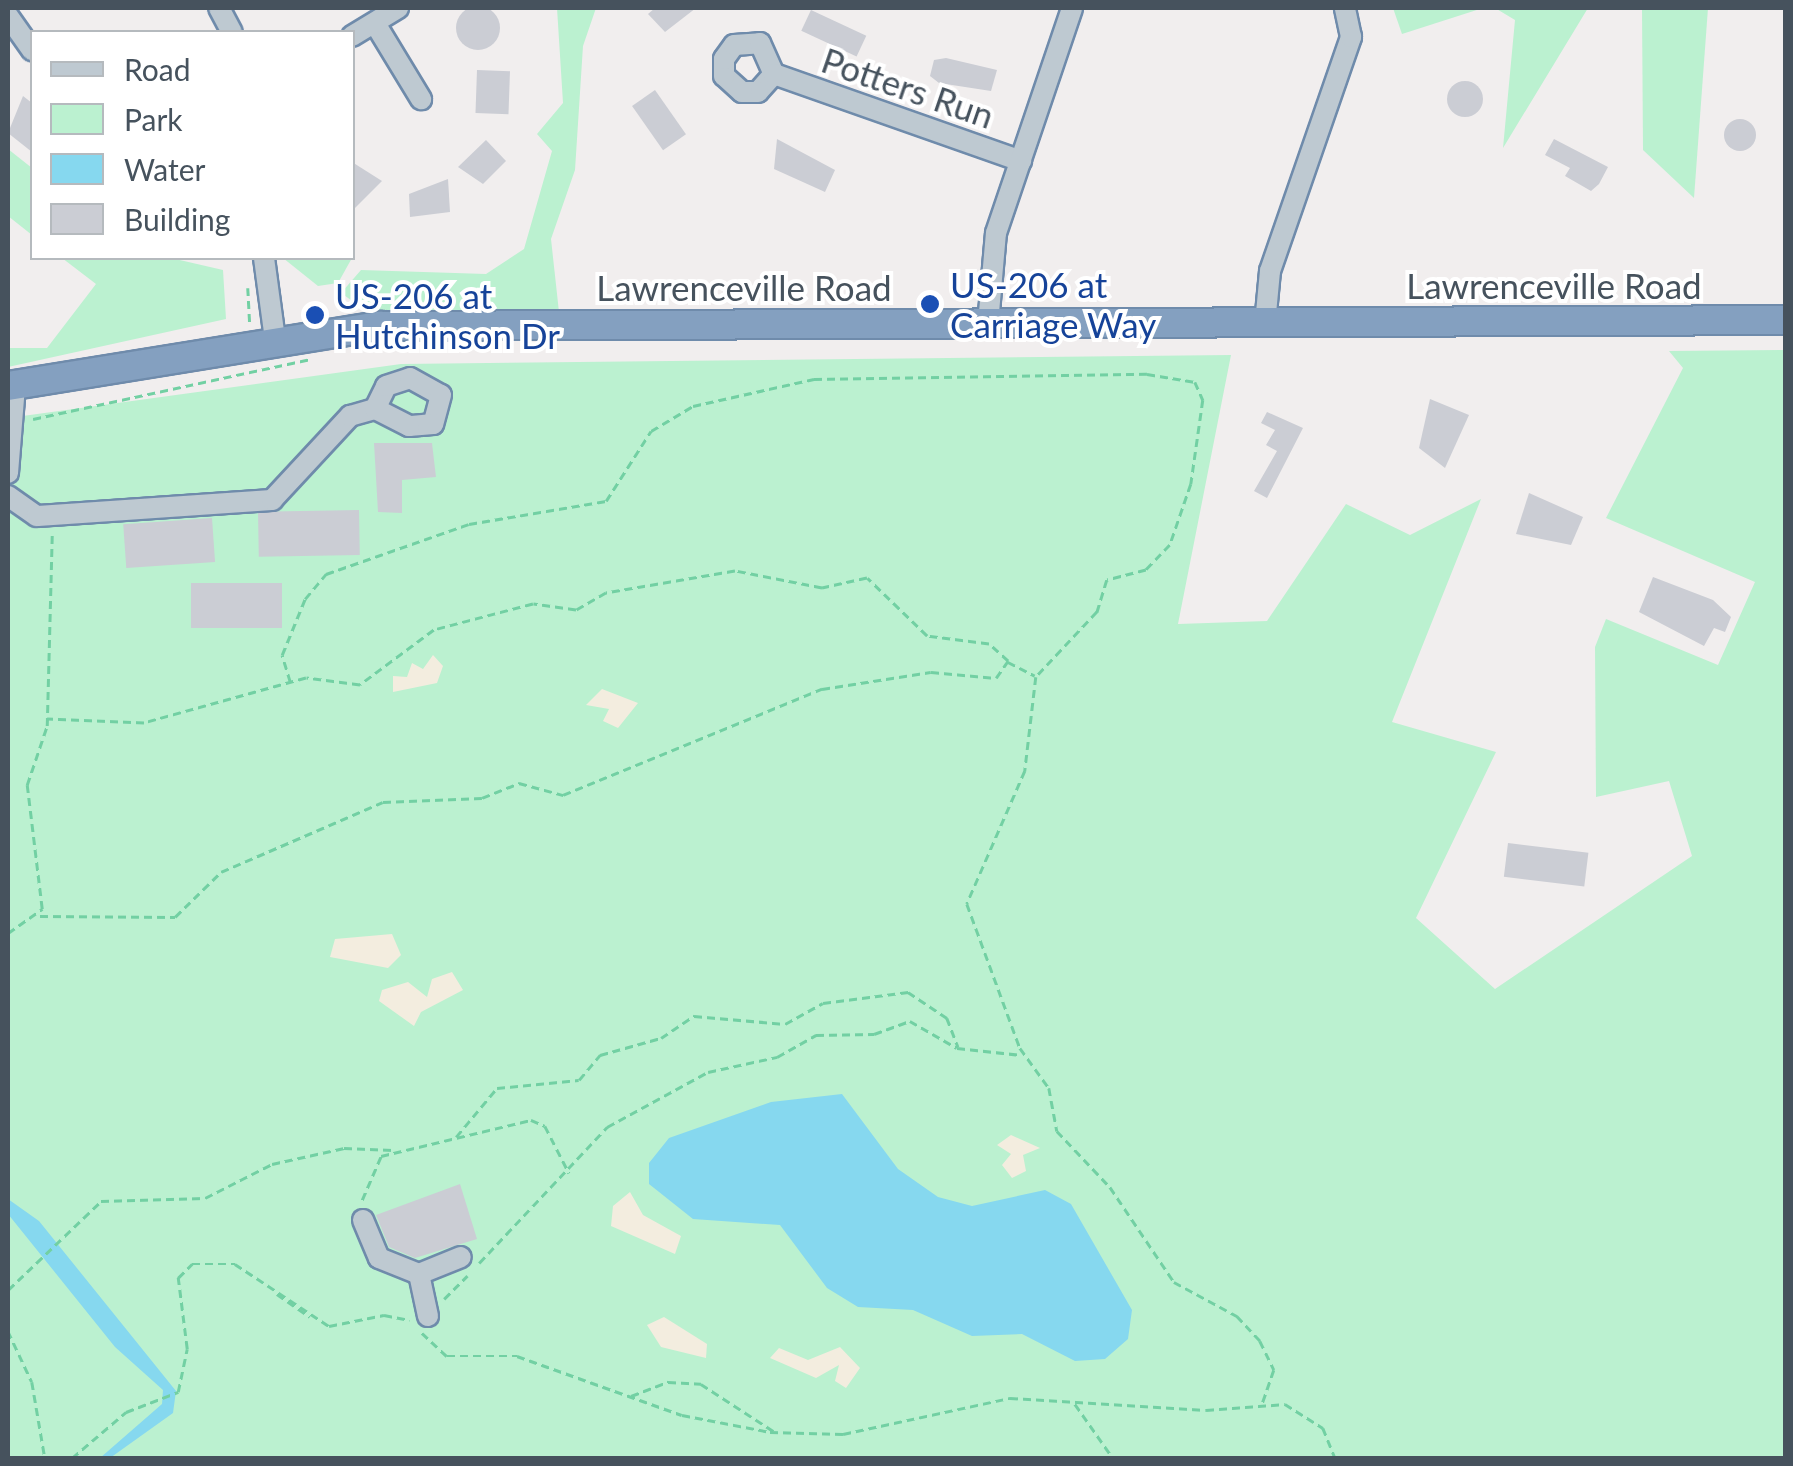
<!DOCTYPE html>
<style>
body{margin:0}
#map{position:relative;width:1793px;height:1466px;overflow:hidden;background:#f1eeee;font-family:Lato,sans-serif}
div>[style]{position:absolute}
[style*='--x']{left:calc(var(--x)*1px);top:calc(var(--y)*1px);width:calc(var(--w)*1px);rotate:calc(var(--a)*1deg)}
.green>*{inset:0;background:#bbf1d0}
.sand>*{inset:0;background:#f3eddf}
.water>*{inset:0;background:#86d8ef}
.building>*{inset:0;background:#cbcdd4;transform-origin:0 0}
.round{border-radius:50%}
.path>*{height:2.5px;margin-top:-1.25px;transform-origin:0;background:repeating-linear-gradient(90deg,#72d0a3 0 8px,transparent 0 13px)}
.roads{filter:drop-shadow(2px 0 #6f8bab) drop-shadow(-2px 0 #6f8bab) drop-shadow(0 2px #6f8bab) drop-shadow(0 -2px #6f8bab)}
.minor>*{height:20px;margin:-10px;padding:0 10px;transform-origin:10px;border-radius:10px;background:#bec9d1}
.highway>*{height:28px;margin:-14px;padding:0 14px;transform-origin:14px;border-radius:14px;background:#84a0c0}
.dots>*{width:28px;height:28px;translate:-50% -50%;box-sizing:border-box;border:5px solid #fff;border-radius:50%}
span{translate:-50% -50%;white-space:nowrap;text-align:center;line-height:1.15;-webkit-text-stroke:8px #fff;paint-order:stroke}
.street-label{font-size:35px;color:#46525d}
.transit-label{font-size:35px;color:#164399}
.left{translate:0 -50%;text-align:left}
.frame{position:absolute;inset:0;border:10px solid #46525d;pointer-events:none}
.legend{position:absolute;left:30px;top:30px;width:325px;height:230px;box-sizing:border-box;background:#fff;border:2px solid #b5babe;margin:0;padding:12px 18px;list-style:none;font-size:30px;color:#46525d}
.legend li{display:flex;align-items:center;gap:20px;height:50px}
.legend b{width:50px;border:2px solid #b5babe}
</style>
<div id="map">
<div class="green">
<i style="clip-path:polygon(557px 8px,596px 8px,583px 46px,575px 170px,551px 239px,559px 312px,365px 310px,341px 293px,361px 270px,486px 274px,524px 249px,552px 151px,537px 134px,563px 103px)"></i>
<i style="clip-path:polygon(1393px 8px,1483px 8px,1402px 34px)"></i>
<i style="clip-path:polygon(1495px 8px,1588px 8px,1503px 148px,1515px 20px)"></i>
<i style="clip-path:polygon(1642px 8px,1708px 8px,1694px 198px,1643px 150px)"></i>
<i style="clip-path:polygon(8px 149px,32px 168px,32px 235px,8px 216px)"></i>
<i style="clip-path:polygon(62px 258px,171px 258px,223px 270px,226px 319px,8px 367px,8px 348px,47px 348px,96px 284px)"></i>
<i style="clip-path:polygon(283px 258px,352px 258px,338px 283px,318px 286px)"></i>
<i style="clip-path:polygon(1785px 350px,1785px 1458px,8px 1458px,8px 418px,401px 364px,1231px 355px,1178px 624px,1267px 621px,1346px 504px,1410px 535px,1481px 499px,1392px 722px,1496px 752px,1416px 918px,1495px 989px,1692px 856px,1669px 781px,1596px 797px,1595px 647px,1606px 619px,1718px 665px,1755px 582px,1606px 518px,1683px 368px,1669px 351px)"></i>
</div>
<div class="sand">
<i style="clip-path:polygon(433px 655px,443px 666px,437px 683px,393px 692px,393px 676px,407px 677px,412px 663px,423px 669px)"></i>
<i style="clip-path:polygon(602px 689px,638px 703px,618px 728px,603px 721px,609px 709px,586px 705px)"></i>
<i style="clip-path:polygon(392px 934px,401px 955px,388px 968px,330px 957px,335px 939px)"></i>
<i style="clip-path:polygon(452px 972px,463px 990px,421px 1012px,414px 1026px,379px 1001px,382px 990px,408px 982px,427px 997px,432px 979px)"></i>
<i style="clip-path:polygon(1011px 1135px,1040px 1148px,1023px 1155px,1026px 1171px,1012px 1178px,1002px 1165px,1011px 1154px,997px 1145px)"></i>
<i style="clip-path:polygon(630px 1192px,643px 1215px,681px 1236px,675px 1254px,611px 1226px,613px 1206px)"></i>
<i style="clip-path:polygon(664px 1317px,707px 1344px,706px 1358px,661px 1347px,647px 1325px)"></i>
<i style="clip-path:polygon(840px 1347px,860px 1368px,846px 1388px,835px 1381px,839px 1365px,816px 1378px,770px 1358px,779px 1348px,808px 1360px)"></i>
</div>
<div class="water">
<i style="clip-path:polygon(842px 1094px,898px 1169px,938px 1197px,972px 1206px,1045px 1190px,1071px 1204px,1132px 1310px,1128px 1339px,1105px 1359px,1075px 1361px,1022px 1334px,972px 1336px,913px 1310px,858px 1307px,827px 1288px,780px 1225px,693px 1219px,649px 1184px,649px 1163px,669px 1138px,771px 1102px)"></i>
<i style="clip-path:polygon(8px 1199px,39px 1221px,176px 1391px,173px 1413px,110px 1458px,100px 1458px,162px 1404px,163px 1390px,115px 1347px,8px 1214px)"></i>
</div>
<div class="building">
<i class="round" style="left:456px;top:6px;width:44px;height:44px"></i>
<i style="clip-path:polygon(655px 8px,696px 8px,665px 32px,648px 14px)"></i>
<i style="left:811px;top:10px;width:61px;height:23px;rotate:25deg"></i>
<i style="clip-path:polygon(946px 58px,997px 70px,991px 91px,939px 83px,930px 76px,934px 60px)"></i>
<i style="left:477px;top:70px;width:33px;height:43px;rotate:2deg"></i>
<i class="round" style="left:1447px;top:81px;width:36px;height:36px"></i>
<i style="left:655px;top:90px;width:54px;height:28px;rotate:55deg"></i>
<i style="clip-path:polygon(23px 96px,32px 103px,32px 152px,8px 133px)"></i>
<i class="round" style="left:1724px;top:119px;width:32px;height:32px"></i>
<i style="clip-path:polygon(777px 139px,835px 170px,825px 192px,774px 169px)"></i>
<i style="clip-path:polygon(1554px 139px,1608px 167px,1599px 184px,1591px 191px,1565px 176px,1570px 168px,1545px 155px)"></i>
<i style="clip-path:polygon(486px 140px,506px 161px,483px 184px,458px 167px)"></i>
<i style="clip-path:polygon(352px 162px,382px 181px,352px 211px)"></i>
<i style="clip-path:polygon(448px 179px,450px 212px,410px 217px,409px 194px)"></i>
<i style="clip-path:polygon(1430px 399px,1469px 415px,1445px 468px,1419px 448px)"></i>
<i style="clip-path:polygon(1267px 412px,1303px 428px,1267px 498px,1254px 491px,1277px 451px,1266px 445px,1275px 430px,1261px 423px)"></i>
<i style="clip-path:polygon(374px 443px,432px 443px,436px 477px,402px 480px,402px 513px,378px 512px)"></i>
<i style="clip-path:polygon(1529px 493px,1583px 517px,1571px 545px,1516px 534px)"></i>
<i style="left:359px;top:510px;width:45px;height:101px;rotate:89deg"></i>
<i style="left:212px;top:518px;width:44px;height:89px;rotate:86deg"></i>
<i style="clip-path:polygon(1653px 577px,1713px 600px,1731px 617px,1725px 632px,1714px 628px,1704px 646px,1639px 612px)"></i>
<i style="left:282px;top:583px;width:45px;height:91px;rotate:90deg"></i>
<i style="left:1508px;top:843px;width:81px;height:34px;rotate:7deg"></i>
<i style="clip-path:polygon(460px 1184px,477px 1239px,415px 1258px,389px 1247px,376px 1215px)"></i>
</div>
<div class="path">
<i style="--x:248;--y:288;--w:37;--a:87"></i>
<i style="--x:33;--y:419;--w:283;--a:-12.2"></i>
<i style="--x:1008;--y:662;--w:30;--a:27"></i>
<i style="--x:290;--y:682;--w:28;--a:-107"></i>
<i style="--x:282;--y:655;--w:61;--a:-67.7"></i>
<i style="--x:305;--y:599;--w:33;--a:-50"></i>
<i style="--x:326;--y:574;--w:151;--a:-19.3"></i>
<i style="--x:469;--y:524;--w:139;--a:-9.5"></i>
<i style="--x:606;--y:501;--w:83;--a:-57.3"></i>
<i style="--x:651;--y:431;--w:49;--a:-30.8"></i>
<i style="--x:693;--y:406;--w:124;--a:-12.6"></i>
<i style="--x:814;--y:379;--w:333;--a:-0.9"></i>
<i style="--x:1147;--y:374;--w:49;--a:9.5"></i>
<i style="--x:1195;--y:382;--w:20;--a:66"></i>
<i style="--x:1203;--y:400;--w:85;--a:98.1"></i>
<i style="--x:1191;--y:484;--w:65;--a:109"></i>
<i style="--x:1170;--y:545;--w:35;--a:134"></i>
<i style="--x:1146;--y:570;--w:40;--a:165.6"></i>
<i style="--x:1107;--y:580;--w:34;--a:107"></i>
<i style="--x:1097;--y:612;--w:89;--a:133.2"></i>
<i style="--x:1036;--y:677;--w:95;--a:96.7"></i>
<i style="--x:1025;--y:771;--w:145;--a:113.6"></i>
<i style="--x:967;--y:904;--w:153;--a:69.8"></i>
<i style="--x:1020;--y:1048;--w:49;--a:54.1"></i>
<i style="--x:1049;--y:1088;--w:44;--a:79.5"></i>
<i style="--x:1057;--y:1131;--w:77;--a:46.6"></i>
<i style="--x:1110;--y:1187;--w:115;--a:56"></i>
<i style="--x:1174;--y:1282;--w:72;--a:28.4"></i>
<i style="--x:1237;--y:1316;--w:34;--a:47"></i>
<i style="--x:1260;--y:1341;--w:32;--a:64"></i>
<i style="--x:1274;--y:1370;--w:36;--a:109"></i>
<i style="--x:40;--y:916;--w:135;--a:0.4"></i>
<i style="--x:175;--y:917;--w:64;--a:-44.4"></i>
<i style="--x:221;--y:872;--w:176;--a:-23.4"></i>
<i style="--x:383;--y:802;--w:99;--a:-2.3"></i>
<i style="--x:482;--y:798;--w:40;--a:-22"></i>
<i style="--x:519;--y:783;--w:46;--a:15.3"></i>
<i style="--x:563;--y:795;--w:280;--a:-22.3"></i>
<i style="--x:822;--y:689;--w:110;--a:-8.9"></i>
<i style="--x:931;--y:672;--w:65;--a:5.3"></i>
<i style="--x:996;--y:678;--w:21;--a:-55"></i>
<i style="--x:1008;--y:661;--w:25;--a:-138"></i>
<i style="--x:989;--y:644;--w:63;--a:-172.6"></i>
<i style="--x:927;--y:636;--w:83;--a:-136"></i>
<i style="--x:867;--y:578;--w:46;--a:167.5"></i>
<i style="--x:822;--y:588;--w:89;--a:-168.9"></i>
<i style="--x:735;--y:571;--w:131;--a:170.3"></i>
<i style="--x:606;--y:593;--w:34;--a:150"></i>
<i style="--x:576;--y:610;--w:43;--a:-172.1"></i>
<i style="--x:533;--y:604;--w:102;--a:165.3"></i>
<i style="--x:434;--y:630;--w:92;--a:143.4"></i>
<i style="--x:360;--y:685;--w:54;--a:-172.6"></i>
<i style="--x:306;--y:678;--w:168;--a:164.5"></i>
<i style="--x:144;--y:723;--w:97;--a:-177.6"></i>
<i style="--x:8;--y:933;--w:42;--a:-35.2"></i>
<i style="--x:42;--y:909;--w:125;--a:-96.9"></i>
<i style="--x:27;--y:785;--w:62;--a:-71.3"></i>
<i style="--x:47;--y:726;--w:192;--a:-88.5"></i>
<i style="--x:456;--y:1137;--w:64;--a:-50.1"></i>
<i style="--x:497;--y:1088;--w:82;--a:-5.6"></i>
<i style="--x:579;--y:1080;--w:33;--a:-50"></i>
<i style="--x:600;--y:1055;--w:63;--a:-15.6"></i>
<i style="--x:661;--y:1038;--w:40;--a:-34"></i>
<i style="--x:694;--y:1016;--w:91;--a:5"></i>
<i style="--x:785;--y:1024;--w:43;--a:-28.9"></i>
<i style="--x:823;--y:1003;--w:86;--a:-7.4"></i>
<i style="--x:908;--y:992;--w:47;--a:33.7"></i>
<i style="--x:947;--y:1018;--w:31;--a:69"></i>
<i style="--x:362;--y:1200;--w:48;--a:-66.6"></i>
<i style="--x:381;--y:1156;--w:154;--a:-13.5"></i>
<i style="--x:531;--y:1120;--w:15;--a:23"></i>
<i style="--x:545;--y:1126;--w:53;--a:62.9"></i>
<i style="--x:479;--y:1263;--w:187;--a:-46.7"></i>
<i style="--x:607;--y:1127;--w:115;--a:-28.6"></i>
<i style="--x:708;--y:1072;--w:71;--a:-12.3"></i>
<i style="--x:777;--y:1057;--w:45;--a:-29.4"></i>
<i style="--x:816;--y:1035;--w:58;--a:-1"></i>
<i style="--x:874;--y:1034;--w:38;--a:-20"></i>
<i style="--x:910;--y:1021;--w:54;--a:29.9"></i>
<i style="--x:957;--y:1048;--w:64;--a:6.2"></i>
<i style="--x:8;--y:1290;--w:129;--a:-43.7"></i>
<i style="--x:101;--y:1201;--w:104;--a:-1.7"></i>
<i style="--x:205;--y:1198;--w:75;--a:-26.9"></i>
<i style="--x:272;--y:1164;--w:74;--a:-12.5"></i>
<i style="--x:344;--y:1148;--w:49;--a:2.3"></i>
<i style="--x:277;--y:1294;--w:40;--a:34.9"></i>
<i style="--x:444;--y:1299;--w:33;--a:-45"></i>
<i style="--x:8;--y:1331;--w:56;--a:64.8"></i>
<i style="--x:32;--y:1382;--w:77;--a:80.3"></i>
<i style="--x:422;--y:1333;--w:34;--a:43"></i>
<i style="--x:447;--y:1356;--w:70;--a:0"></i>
<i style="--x:517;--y:1356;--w:175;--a:19.7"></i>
<i style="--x:682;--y:1415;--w:90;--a:10.9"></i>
<i style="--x:770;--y:1432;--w:73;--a:1.6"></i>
<i style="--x:843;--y:1434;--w:171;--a:-12.2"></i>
<i style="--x:1010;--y:1398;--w:196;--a:3.5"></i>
<i style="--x:1206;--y:1410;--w:79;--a:-4.3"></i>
<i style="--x:1285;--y:1404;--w:45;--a:32.3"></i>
<i style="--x:1323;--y:1428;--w:32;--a:68"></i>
<i style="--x:631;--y:1396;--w:40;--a:-21"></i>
<i style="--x:668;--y:1382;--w:33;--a:3"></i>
<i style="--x:701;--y:1384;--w:88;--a:33"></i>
<i style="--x:1075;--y:1404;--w:66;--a:54.9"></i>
<i style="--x:72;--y:1458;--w:71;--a:-40.4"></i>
<i style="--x:126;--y:1412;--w:56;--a:-21"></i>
<i style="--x:178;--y:1392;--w:44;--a:-78.2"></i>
<i style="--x:187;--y:1349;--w:72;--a:-97.2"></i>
<i style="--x:178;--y:1278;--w:20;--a:-45"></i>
<i style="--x:192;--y:1264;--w:43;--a:0"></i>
<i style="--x:235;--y:1264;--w:113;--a:33.4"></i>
<i style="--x:329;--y:1326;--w:56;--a:-11.3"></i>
<i style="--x:384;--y:1315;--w:26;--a:11"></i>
</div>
<div class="roads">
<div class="minor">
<i style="--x:219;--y:8;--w:27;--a:62"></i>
<i style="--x:8;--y:16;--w:42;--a:54.8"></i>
<i style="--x:376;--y:25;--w:87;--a:58.7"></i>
<i style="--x:352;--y:36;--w:54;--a:-31.3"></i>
<i style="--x:774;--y:74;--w:24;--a:132"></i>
<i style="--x:758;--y:92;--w:16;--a:180"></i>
<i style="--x:742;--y:92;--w:24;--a:-138"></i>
<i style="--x:724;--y:76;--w:17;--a:-90"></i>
<i style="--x:724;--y:59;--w:17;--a:-54"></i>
<i style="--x:734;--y:45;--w:26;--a:-4"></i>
<i style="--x:760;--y:43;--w:34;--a:66"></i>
<i style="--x:774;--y:74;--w:262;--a:19.4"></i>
<i style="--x:264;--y:258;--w:82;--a:82.3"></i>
<i style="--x:988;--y:324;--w:91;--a:-85"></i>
<i style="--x:996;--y:233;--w:237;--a:-71.3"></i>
<i style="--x:1265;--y:324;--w:53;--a:-84.6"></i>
<i style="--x:1270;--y:271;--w:248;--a:-70.9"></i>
<i style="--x:1351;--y:37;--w:30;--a:-102"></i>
<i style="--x:8;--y:473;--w:87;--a:-85.4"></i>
<i style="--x:8;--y:496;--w:35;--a:35"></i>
<i style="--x:37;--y:516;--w:236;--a:-3.9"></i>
<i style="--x:272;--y:500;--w:115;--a:-47.1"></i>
<i style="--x:350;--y:416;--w:26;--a:-16"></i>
<i style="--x:375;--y:409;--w:25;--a:-64"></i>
<i style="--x:386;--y:386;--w:25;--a:-18"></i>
<i style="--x:410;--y:378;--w:35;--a:29"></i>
<i style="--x:441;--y:395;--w:30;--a:105"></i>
<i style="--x:433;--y:424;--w:24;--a:175"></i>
<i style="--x:409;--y:426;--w:38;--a:-153"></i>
<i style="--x:363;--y:1220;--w:41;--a:67.2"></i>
<i style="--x:379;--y:1258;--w:43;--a:21.8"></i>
<i style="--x:419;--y:1274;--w:43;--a:77.9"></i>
<i style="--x:419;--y:1274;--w:45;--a:-22"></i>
</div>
<div class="highway">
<i style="--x:8;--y:386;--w:377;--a:-9.2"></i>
<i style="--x:380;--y:326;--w:1406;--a:-0.24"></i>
</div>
</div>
<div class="dots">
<i style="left:930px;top:304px;background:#1a4fb4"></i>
<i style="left:315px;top:315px;background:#1a4fb4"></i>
</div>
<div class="street-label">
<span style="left:908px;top:87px;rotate:19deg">Potters Run</span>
<span style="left:1554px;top:285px">Lawrenceville Road</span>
<span style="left:744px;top:287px">Lawrenceville Road</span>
</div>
<div class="transit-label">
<span class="left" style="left:950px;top:304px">US-206 at<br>Carriage Way</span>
<span class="left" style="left:335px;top:315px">US-206 at<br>Hutchinson Dr</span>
</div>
<div class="frame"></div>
<ul class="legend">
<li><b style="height:12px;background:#bec9d1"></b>Road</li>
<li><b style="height:28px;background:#bbf1d0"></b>Park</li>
<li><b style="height:28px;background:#86d8ef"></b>Water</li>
<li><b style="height:28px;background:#cbcdd4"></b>Building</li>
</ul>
</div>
